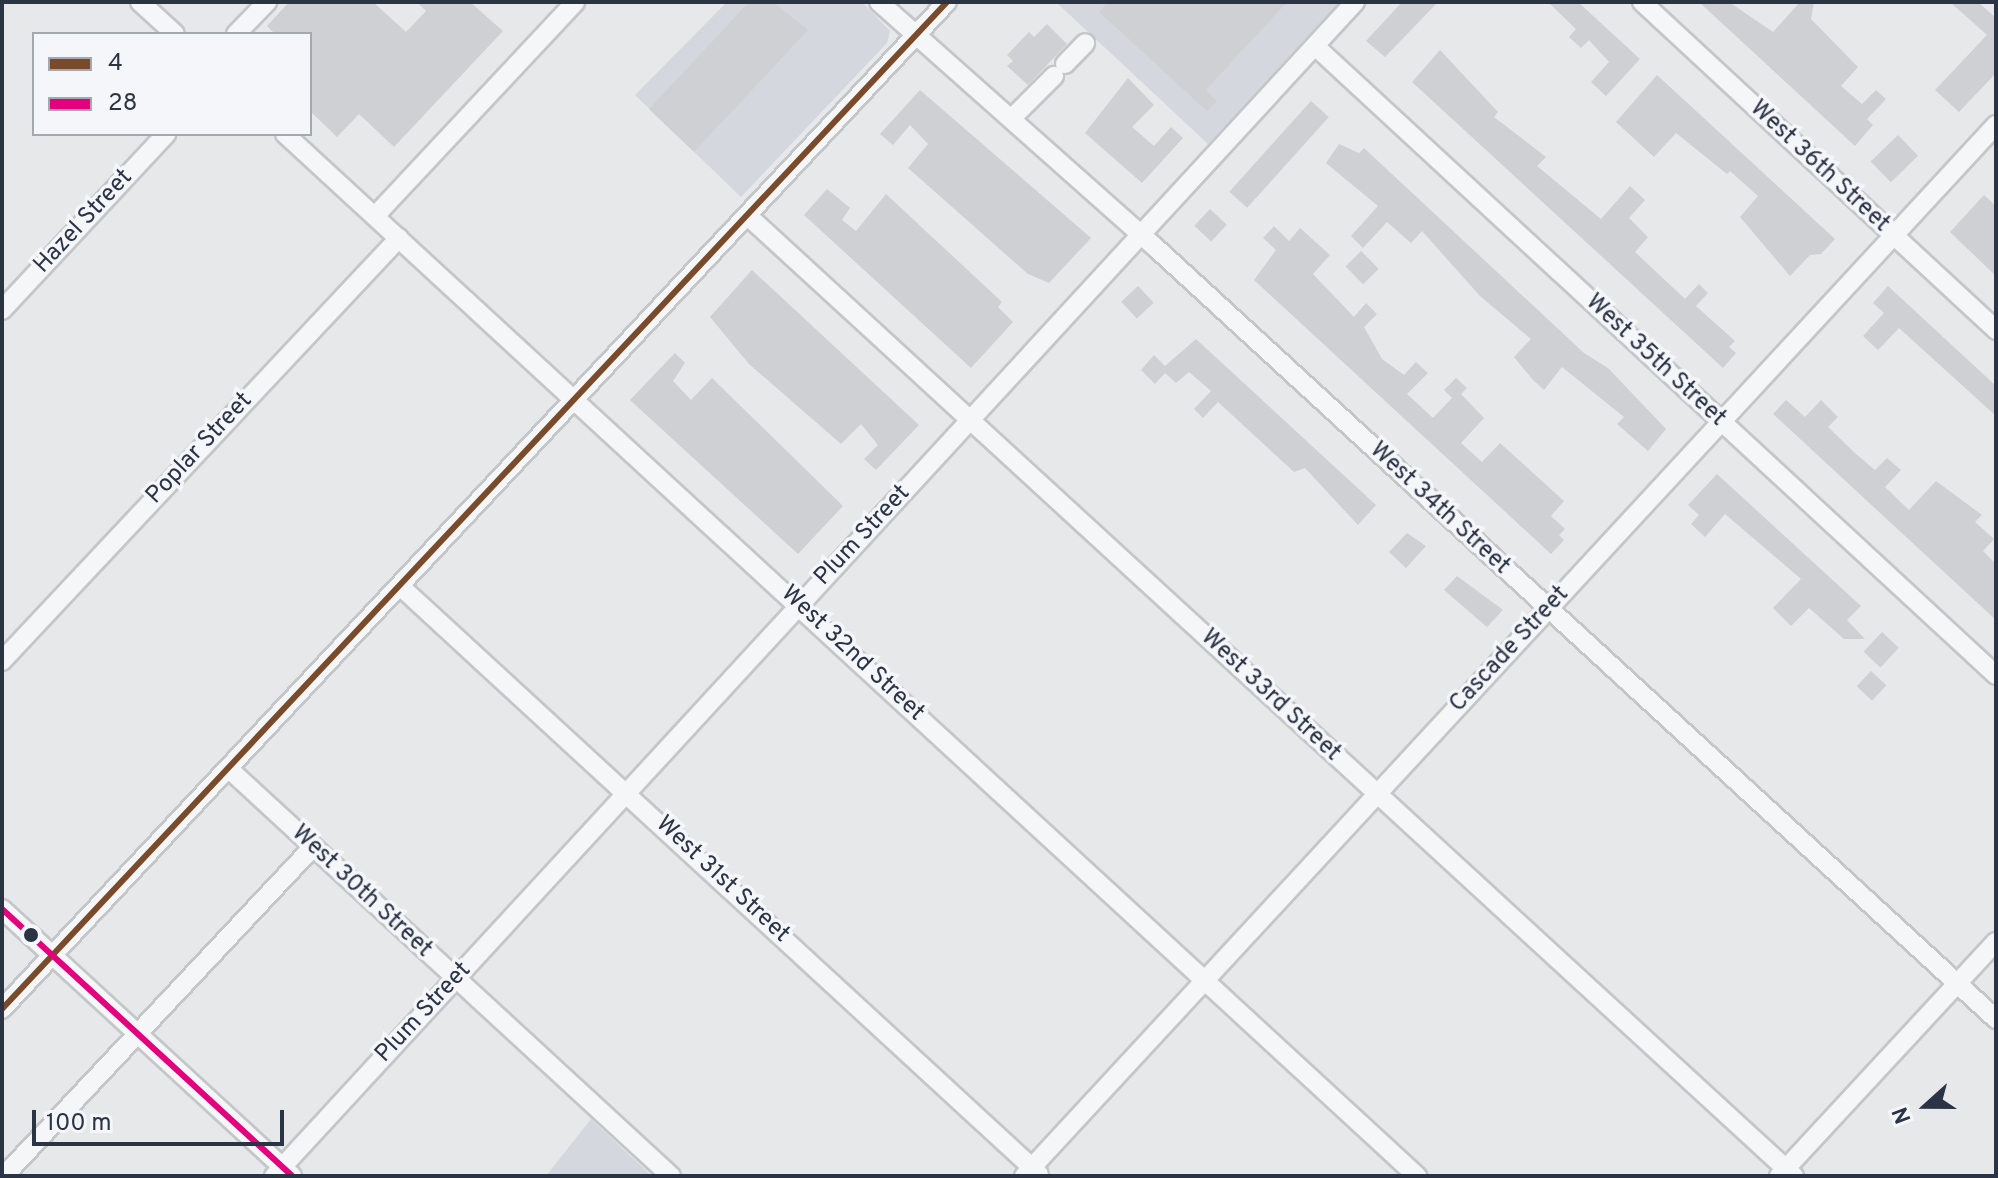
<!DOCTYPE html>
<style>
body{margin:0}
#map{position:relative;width:1998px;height:1178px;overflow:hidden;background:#e6e8ea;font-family:Overpass,sans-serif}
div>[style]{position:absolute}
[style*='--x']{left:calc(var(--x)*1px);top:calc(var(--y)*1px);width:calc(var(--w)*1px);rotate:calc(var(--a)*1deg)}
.built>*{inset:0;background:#d4d7dd}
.building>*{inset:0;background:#ced0d3;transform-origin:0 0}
.roads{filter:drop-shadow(2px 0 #c4c6c8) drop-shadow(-2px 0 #c4c6c8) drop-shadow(0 2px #c4c6c8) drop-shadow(0 -2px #c4c6c8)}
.minor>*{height:18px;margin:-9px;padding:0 9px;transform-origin:9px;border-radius:9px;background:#f5f6f7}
.bus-1>*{height:6px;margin:-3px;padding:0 3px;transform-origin:3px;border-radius:3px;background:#7a4b2a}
.bus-2>*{height:6px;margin:-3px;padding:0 3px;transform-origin:3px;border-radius:3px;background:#e5007d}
.dots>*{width:22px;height:22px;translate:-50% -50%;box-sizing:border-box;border:4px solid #f4f6f9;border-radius:50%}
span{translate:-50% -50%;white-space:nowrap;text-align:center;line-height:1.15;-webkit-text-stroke:7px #f4f6f9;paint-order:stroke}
.street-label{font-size:24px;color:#2b3445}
.frame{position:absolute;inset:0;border:4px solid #2b3445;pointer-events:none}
.legend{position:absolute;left:32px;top:32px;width:280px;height:104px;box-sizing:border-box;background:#f4f6f9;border:2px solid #a4a8b1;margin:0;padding:10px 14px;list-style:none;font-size:24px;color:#2b3445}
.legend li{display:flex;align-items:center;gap:16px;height:40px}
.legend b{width:40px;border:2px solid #a4a8b1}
.north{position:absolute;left:1886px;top:1066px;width:80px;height:80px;-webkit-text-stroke:6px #f4f6f9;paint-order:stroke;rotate:249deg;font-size:22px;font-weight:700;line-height:32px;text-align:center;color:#2b3445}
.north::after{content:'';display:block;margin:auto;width:28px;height:36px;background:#2b3445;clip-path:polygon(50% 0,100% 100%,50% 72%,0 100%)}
.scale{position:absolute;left:32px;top:1110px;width:252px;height:36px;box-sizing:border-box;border:4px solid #2b3445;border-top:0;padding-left:10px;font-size:24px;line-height:28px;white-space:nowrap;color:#2b3445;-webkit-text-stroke:6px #f4f6f9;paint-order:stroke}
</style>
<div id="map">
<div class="built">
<i style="clip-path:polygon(727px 2px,862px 2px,890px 31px,887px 43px,741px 197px,635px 95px)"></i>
<i style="clip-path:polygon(1056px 2px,1339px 2px,1208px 144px)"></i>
<i style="clip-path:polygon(591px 1119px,625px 1151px,652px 1176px,546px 1176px)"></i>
</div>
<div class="building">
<i style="clip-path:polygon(289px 2px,373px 2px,406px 32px,426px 11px,417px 2px,470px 2px,503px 31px,394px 147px,359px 114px,337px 137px,310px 111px,310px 34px,275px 34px,267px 26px)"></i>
<i style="clip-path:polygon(749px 2px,773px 2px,808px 30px,694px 152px,649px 109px)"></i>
<i style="clip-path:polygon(1108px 2px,1287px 2px,1206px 90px,1217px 101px,1207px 111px,1099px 12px)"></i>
<i style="clip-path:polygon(1402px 2px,1438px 2px,1385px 57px,1366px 41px)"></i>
<i style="clip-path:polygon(1548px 2px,1578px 2px,1640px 59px,1606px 96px,1591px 82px,1609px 62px,1589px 40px,1581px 48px,1569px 37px,1576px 29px)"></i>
<i style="clip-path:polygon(1699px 2px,1729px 2px,1773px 32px,1800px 2px,1814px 2px,1811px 19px,1858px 67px,1841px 86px,1862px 104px,1876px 90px,1886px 99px,1867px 119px,1873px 125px,1855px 146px)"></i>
<i style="clip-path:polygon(1950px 2px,1978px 2px,1996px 18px,1996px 73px,1959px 112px,1935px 90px,1987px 35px)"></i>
<i style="clip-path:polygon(1047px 24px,1067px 44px,1028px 85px,1007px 66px,1013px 61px,1007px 55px,1029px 32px,1034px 37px)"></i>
<i style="clip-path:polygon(1440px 50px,1498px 112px,1494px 117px,1546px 157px,1537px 166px,1601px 219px,1630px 186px,1645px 200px,1629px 218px,1648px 237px,1635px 252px,1685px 299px,1699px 284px,1708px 293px,1696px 306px,1735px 341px,1729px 347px,1736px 353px,1723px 368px,1412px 82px)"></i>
<i style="clip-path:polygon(1657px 75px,1835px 239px,1821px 254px,1810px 255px,1790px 276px,1740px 217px,1758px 196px,1730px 171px,1727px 174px,1676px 133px,1654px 157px,1616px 122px)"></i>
<i style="clip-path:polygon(1128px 78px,1154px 105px,1132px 127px,1154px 146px,1171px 127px,1183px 138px,1142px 183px,1085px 133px)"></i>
<i style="clip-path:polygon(920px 90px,1091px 238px,1049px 283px,1028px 274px,908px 168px,928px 144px,910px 125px,893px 145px,880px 134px)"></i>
<i style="left:1311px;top:101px;width:24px;height:122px;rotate:42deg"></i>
<i style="left:1898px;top:135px;width:29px;height:38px;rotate:46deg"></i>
<i style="clip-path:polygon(1339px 144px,1359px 153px,1364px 148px,1584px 353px,1608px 368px,1666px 429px,1648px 451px,1617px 424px,1624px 417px,1562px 367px,1544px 390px,1533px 380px,1514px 357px,1531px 339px,1480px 296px,1422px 231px,1411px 243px,1387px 222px,1363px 248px,1351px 236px,1378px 206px,1326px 163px)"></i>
<i style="clip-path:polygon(827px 189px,850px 208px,842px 220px,856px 231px,886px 194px,1002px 302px,998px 307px,1013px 322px,971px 368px,804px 215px)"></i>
<i style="clip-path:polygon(1984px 195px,1996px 206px,1996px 276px,1950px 232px)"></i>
<i style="left:1210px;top:209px;width:23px;height:23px;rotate:43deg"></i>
<i style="clip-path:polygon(1274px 226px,1289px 241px,1300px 228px,1330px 255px,1313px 274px,1354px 317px,1366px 303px,1377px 314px,1364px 327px,1382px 359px,1404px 375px,1416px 362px,1428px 373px,1407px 394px,1433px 418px,1452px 398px,1444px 390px,1456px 378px,1467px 388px,1461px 394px,1484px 418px,1461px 443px,1482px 462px,1500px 443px,1564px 501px,1551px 516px,1565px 529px,1559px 535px,1564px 540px,1551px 554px,1254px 280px,1276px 250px,1263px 238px)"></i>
<i style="left:1361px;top:251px;width:25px;height:22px;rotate:45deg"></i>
<i style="clip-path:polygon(752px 270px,919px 425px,876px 470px,864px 459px,878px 445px,861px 424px,841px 444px,749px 364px,710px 317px)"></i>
<i style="left:1138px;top:286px;width:23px;height:23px;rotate:47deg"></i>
<i style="clip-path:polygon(1888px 286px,1996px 386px,1996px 416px,1899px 328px,1878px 350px,1863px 336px,1884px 313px,1873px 303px)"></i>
<i style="clip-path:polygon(1196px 339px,1376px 505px,1358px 525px,1305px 468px,1294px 472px,1218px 402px,1203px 418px,1194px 409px,1211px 391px,1189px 372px,1176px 383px,1165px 373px,1155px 384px,1141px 370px,1154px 355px,1165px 366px)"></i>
<i style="clip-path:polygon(675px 353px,685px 363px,673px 381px,691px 400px,712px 378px,843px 506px,798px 554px,630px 400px)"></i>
<i style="clip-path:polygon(1786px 400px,1805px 417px,1821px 400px,1838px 417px,1828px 427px,1856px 454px,1875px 470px,1887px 458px,1901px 470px,1885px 487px,1909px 510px,1936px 481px,1982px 515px,1975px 522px,1994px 539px,1983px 551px,1996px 564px,1996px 620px,1773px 414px)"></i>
<i style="clip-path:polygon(1717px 474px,1861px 606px,1847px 620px,1865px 639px,1844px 639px,1809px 608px,1791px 626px,1773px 608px,1801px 579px,1725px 514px,1705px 537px,1691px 524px,1699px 515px,1688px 505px)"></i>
<i style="clip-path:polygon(1407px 533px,1426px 546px,1406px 568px,1389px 552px)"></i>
<i style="clip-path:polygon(1457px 576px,1503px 610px,1487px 627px,1444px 590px)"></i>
<i style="left:1882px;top:632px;width:23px;height:27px;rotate:43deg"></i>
<i style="left:1871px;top:671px;width:21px;height:21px;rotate:43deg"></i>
</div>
<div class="roads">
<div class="minor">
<i style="--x:140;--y:2;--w:47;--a:42.4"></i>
<i style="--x:879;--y:2;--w:369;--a:41.6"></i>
<i style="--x:1155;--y:247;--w:1142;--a:42.55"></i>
<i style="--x:1642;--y:2;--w:483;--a:42.8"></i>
<i style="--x:236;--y:34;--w:45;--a:-45.9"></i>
<i style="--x:1315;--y:46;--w:927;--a:42.73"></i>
<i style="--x:1065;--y:64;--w:29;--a:-46"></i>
<i style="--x:1011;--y:119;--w:61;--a:-45"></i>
<i style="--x:285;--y:134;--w:1539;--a:42.63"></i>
<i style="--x:375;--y:216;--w:293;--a:-46.9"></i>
<i style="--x:748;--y:216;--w:1420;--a:42.55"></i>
<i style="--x:2;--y:310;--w:241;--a:-47"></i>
<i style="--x:400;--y:586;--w:868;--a:42.62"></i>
<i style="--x:2;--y:661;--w:580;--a:-46.82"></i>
<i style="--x:229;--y:769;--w:601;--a:42.64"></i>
<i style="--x:2;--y:909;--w:394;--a:42.6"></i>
<i style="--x:2;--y:1009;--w:1381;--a:-46.82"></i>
<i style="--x:4;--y:1176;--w:451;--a:-46.8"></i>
<i style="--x:274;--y:1176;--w:1596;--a:-47.36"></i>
<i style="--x:1024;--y:1176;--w:1432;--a:-47.24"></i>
<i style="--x:1779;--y:1176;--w:319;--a:-47.2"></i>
</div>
</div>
<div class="bus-1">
<i style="--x:2;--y:1009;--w:1381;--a:-46.82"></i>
</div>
<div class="bus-2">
<i style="--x:2;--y:909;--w:394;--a:42.6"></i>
</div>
<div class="dots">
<i style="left:31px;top:935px;background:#2b3445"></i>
</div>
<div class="street-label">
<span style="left:1819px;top:167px;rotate:43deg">West 36th Street</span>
<span style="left:84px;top:222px;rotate:-47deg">Hazel Street</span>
<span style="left:1655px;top:361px;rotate:43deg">West 35th Street</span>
<span style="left:200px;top:449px;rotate:-47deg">Poplar Street</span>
<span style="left:1439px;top:509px;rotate:43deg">West 34th Street</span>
<span style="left:863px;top:536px;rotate:-47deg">Plum Street</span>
<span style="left:1510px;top:650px;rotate:-47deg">Cascade Street</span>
<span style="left:852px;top:654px;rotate:43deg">West 32nd Street</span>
<span style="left:1270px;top:696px;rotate:43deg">West 33rd Street</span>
<span style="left:722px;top:880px;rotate:43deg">West 31st Street</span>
<span style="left:361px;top:892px;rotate:43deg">West 30th Street</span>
<span style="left:424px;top:1013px;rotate:-47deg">Plum Street</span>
</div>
<div class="frame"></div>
<ul class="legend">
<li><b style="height:10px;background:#7a4b2a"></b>4</li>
<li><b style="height:10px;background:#e5007d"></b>28</li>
</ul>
<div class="north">N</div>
<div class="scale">100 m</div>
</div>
